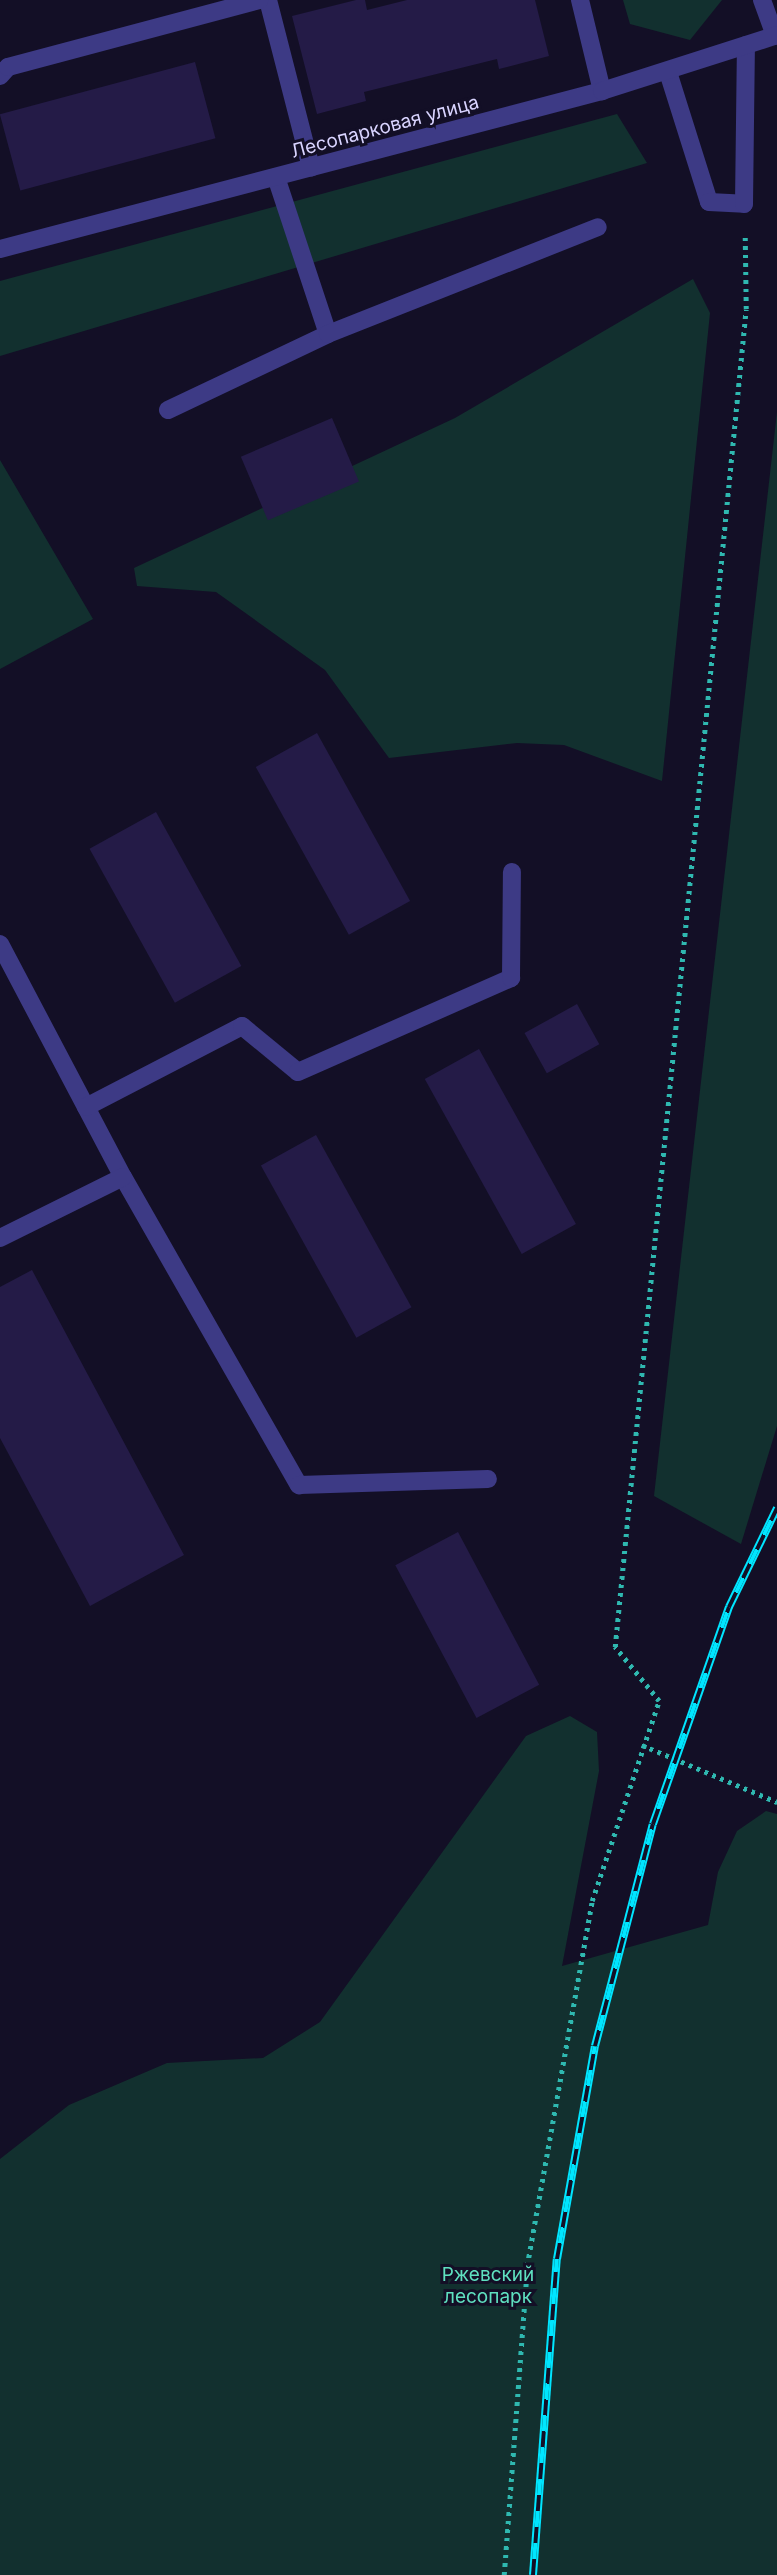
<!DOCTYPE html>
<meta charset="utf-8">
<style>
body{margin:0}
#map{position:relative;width:777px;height:2575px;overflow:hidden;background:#130f26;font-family:Inter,sans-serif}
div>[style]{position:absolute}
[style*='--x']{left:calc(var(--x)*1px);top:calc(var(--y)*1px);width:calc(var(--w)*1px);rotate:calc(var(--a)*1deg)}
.green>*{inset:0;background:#12302f}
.building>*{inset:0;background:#241b47;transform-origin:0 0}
.path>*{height:4.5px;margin-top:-2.25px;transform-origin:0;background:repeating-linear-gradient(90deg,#2fb8b0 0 3.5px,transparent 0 8.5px)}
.minor>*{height:18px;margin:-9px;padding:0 9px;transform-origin:9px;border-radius:9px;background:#3d3a85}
.rail>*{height:8px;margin-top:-4px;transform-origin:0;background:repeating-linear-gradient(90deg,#130f26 0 16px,#00e5ff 0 32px);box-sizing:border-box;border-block:2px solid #00e5ff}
span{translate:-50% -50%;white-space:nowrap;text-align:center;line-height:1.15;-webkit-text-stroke:6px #130f26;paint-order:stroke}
.street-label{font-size:19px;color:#d9d4ff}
.park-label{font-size:19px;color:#5fe0c0}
</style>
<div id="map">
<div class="green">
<i style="clip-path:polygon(623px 0,722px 0,690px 40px,630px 24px)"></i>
<i style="clip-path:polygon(617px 114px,647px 163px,0 356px,0 281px)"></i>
<i style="clip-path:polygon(693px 279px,710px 313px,662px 781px,564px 745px,517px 743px,389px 758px,325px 670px,216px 592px,137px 586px,134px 568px,455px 418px)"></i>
<i style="clip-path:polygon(777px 412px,777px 1426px,741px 1544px,654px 1496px)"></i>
<i style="clip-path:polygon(0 460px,93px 619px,0 669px)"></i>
<i style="clip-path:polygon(570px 1716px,597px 1732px,599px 1771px,562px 1966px,708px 1925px,718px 1872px,737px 1831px,766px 1811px,777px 1814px,777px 2575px,0 2575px,0 2159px,69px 2105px,167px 2063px,263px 2058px,320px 2022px,526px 1736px)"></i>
</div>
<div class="building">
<i style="clip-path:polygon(356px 0,365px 0,367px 10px,407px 0,535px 0,549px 56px,499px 69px,497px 59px,364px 92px,366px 101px,317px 114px,292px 16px)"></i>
<i style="left:195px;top:62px;width:79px;height:202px;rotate:75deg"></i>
<i style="left:332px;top:418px;width:69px;height:99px;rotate:67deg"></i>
<i style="left:317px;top:733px;width:192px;height:70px;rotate:61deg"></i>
<i style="left:156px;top:812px;width:176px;height:76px;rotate:61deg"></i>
<i style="left:577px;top:1004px;width:46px;height:60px;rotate:61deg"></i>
<i style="left:479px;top:1049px;width:200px;height:62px;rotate:61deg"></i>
<i style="left:316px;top:1135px;width:197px;height:63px;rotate:61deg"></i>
<i style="clip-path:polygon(32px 1270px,184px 1555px,90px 1606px,0 1438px,0 1287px)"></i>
<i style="left:458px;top:1532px;width:173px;height:71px;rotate:62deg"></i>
</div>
<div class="path">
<i style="--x:642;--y:1745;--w:147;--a:22.9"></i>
<i style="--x:504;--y:2575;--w:310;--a:-85.7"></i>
<i style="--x:527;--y:2266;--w:371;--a:-79.9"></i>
<i style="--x:592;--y:1901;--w:211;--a:-71.5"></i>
<i style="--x:659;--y:1701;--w:70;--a:-129.2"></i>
<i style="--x:615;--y:1647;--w:1344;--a:-84.41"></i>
<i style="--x:746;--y:309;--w:76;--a:-90.8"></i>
</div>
<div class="minor">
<i style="--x:268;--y:0;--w:173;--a:75.6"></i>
<i style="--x:580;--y:0;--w:94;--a:76.4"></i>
<i style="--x:762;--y:0;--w:38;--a:70"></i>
<i style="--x:668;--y:72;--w:136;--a:72.5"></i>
<i style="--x:709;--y:202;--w:35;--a:3"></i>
<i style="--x:744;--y:204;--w:159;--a:-89.3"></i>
<i style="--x:0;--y:76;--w:12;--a:-48"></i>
<i style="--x:8;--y:67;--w:260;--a:-14.9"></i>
<i style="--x:276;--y:177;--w:165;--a:71.7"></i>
<i style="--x:0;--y:249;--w:622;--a:-14.71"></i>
<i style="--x:602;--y:91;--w:184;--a:-17.7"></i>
<i style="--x:168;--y:410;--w:177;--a:-25.4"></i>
<i style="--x:328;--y:334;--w:290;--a:-21.6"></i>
<i style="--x:0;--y:944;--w:263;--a:62.2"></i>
<i style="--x:123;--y:1177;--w:355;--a:60.3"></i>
<i style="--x:299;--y:1485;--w:189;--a:-1.8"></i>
<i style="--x:86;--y:1107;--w:176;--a:-27.4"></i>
<i style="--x:242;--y:1026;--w:72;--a:39.4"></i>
<i style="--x:298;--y:1072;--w:233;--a:-23.8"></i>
<i style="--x:511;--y:978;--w:106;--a:-89.5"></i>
<i style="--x:0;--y:1238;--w:137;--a:-26.4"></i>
</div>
<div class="rail">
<i style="--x:533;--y:2575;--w:317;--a:-85.7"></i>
<i style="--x:557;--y:2259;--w:216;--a:-79.9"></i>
<i style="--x:595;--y:2046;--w:229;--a:-75.4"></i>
<i style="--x:653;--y:1824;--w:230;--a:-70.7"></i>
<i style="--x:729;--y:1607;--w:110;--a:-64.1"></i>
</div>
<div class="street-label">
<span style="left:385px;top:127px;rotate:-15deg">Лесопарковая улица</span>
</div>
<div class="park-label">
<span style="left:488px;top:2286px">Ржевский<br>лесопарк</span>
</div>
</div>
